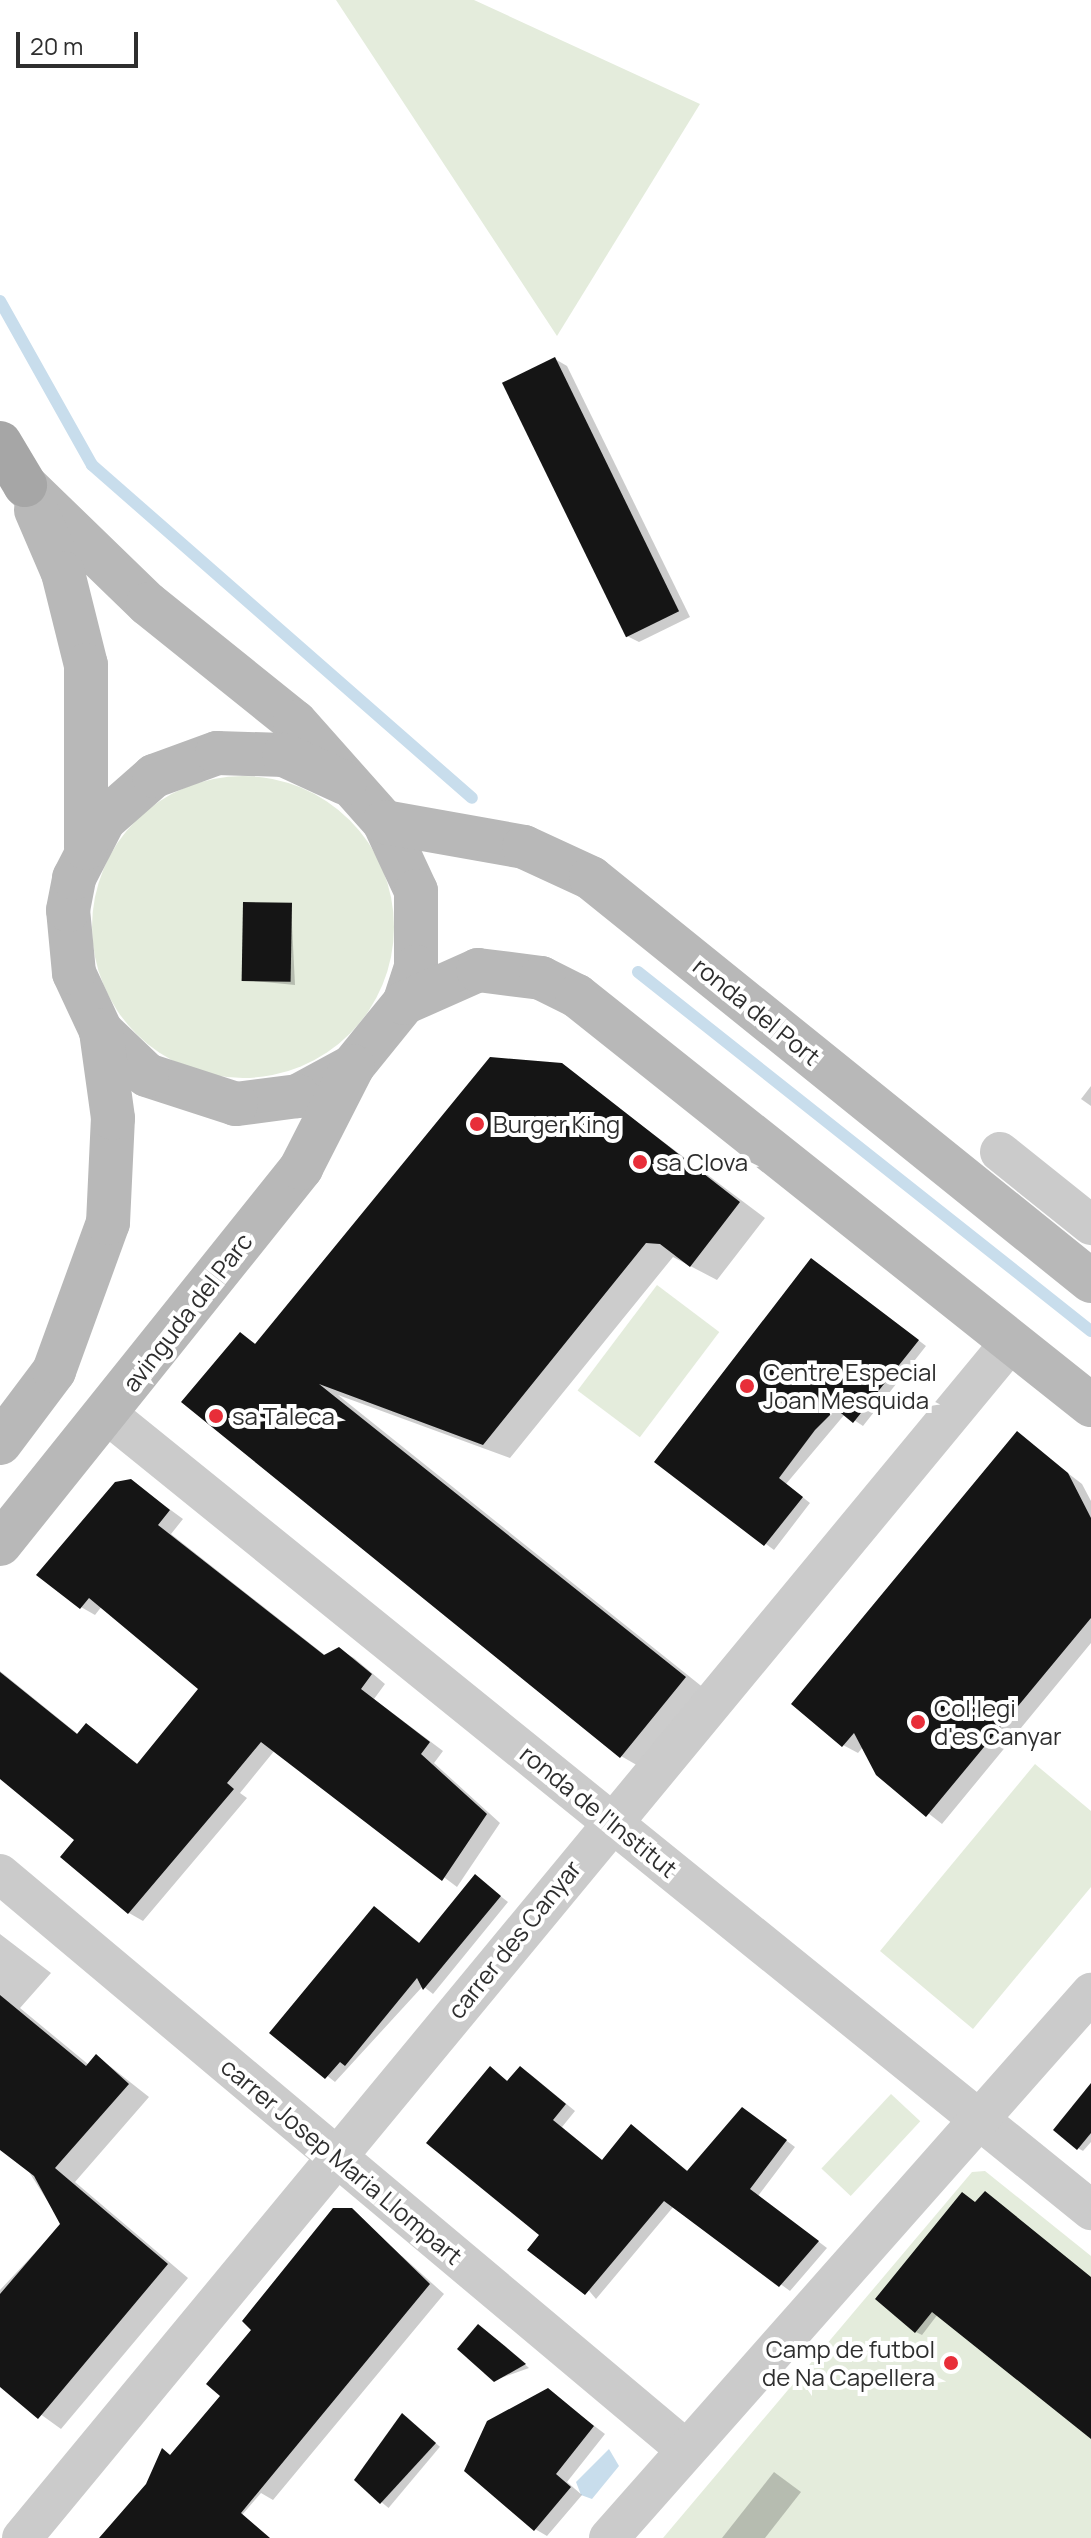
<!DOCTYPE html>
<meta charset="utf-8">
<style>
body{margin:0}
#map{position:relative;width:1091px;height:2538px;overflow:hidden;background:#fff;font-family:Manrope,sans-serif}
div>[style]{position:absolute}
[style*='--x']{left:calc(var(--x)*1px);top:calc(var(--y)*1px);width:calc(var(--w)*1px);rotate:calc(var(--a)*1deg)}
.green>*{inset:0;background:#e4ecdc;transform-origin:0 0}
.round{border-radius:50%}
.water>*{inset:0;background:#c8ddec}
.shadow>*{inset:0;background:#0003;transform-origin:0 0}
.stream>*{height:12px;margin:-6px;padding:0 6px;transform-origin:6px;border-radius:6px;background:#c8ddec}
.building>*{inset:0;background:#151515;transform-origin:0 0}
.minor>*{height:40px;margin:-20px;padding:0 20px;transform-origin:20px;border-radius:20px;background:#cbcbcb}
.secondary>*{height:44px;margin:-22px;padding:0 22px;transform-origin:22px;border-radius:22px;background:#b8b8b8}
.primary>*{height:44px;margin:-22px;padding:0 22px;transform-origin:22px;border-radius:22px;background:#a6a6a6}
.dots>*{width:22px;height:22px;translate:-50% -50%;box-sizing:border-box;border:4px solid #fff;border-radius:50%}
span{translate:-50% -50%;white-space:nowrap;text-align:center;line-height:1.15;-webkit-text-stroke:8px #fff;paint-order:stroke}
.street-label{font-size:24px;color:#2e2e2e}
.poi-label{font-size:24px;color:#2e2e2e}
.left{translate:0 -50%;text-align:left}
.right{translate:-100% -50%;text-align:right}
.scale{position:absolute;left:16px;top:32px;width:122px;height:36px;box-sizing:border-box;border:4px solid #2e2e2e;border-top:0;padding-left:10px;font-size:24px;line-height:28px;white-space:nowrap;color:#2e2e2e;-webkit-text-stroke:6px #fff;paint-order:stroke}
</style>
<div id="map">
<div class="green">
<i style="clip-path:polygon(336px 0,474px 0,700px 104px,557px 336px)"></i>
<i class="round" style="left:92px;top:776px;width:302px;height:302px"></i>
<i style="left:657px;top:1285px;width:78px;height:132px;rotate:37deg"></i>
<i style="clip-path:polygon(1035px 1764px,1091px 1811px,1091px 1887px,973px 2029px,880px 1951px)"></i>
<i style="left:891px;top:2094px;width:40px;height:102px;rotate:43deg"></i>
<i style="clip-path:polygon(985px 2171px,1091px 2256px,1091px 2538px,663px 2538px,972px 2172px)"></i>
</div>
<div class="water">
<i style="clip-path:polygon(609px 2449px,619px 2466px,592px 2499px,581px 2495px,576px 2482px)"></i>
</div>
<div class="shadow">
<i style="clip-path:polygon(555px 359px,567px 366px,690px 617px,639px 642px,627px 636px)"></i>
<i style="clip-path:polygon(291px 905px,295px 985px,243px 980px)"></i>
<i style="clip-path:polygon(561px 1065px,765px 1218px,717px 1280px,673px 1257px,510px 1458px,338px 1395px,710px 1693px,647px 1771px,621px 1756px,240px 1334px,256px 1344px)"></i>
<i style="clip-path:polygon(1091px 1086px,1091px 1106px,1081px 1099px)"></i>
<i style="clip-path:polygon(820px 1265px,926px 1346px,863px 1426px,845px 1414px,786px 1484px,810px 1503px,774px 1550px,657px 1462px)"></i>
<i style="clip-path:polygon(1017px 1434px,1082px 1484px,1091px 1501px,1091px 1643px,942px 1824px,877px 1773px,863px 1747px,858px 1753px,843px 1745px)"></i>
<i style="clip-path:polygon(131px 1481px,183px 1519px,171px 1534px,326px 1656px,339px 1649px,354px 1658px,385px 1684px,374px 1699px,443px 1751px,434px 1763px,500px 1823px,457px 1887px,275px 1750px,240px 1793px,247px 1798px,143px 1921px,129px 1913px,77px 1839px,0 1776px,0 1671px,79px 1735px,86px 1726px,139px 1765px,201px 1689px,102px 1606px,95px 1615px,81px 1607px)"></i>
<i style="clip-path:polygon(476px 1877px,508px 1902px,433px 1994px,423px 1986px,335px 2082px,272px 2032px,375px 1908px,421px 1944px)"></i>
<i style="clip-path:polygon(0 1934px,51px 1973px,20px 2008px,89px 2065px,97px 2056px,149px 2097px,75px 2182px,188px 2278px,61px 2429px,0 2385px,0 2290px,62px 2224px,0 2126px)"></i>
<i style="clip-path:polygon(491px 2069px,509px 2082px,520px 2069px,530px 2074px,575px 2111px,562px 2127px,603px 2161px,632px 2127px,689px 2172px,752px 2115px,795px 2147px,758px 2196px,827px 2248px,790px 2291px,674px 2206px,596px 2299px,542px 2235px)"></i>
<i style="clip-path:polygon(1091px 2114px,1091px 2142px,1083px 2151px,1078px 2148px)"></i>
<i style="clip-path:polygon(976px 2204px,1091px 2278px,1091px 2435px,938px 2314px,922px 2335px,916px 2332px)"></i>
<i style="clip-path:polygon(351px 2210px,444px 2294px,273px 2500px,261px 2493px,222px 2538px,102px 2538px,147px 2485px,163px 2451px,172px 2456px,223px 2396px)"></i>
<i style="clip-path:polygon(484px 2329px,529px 2368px,495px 2380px)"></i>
<i style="clip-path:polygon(548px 2391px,605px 2434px,567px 2482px,582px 2495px,547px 2536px,535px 2529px)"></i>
<i style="left:407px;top:2419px;width:43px;height:80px;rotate:40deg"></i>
<i style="clip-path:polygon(774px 2472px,801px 2492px,765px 2538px,722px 2538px)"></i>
</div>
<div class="stream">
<i style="--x:0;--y:301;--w:188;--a:60.7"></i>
<i style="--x:92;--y:465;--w:505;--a:41.23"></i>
<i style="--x:638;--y:972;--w:578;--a:38.4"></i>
</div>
<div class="building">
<i style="left:555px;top:357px;width:283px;height:59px;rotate:64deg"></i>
<i style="left:243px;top:902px;width:49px;height:79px;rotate:1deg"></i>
<i style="clip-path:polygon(490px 1057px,562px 1063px,740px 1202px,690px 1267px,660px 1244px,646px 1243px,483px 1445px,319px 1384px,686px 1677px,620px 1758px,181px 1402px,240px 1332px,255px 1344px)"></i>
<i style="clip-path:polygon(811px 1258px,919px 1340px,853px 1423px,836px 1409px,815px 1430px,779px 1478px,803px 1497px,764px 1546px,654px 1462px)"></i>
<i style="clip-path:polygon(1017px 1431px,1068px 1473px,1091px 1518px,1091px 1618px,926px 1817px,876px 1775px,854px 1733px,842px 1747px,791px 1704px)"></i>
<i style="clip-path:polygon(131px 1479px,170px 1510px,158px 1525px,324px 1655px,339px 1647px,372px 1674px,361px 1689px,430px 1742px,421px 1754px,487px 1814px,442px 1881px,261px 1742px,227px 1783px,234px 1789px,128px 1914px,60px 1857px,74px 1840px,0 1779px,0 1672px,77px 1734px,86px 1723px,137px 1764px,198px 1689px,89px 1598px,80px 1609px,36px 1575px,115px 1482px)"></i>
<i style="clip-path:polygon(475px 1874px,501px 1896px,423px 1990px,417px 1978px,345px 2066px,340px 2062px,325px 2079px,269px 2033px,374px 1906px,419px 1943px)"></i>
<i style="clip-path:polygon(0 1995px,86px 2066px,96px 2054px,129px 2084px,55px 2168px,168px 2264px,38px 2419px,0 2387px,0 2294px,60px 2224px,34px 2176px,0 2150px)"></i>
<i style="clip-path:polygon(490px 2066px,507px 2081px,520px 2066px,566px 2104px,553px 2120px,602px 2160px,631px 2124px,687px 2171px,742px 2107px,787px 2140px,750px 2189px,819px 2241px,779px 2287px,664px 2201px,585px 2295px,527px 2250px,539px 2235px,426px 2143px)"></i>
<i style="clip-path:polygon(1091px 2083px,1091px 2133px,1077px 2150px,1053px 2130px)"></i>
<i style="clip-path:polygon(985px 2191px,1091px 2277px,1091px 2439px,932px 2312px,915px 2333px,875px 2299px,962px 2192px,975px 2202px)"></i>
<i style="clip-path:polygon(333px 2208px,352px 2208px,430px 2284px,241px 2513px,270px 2538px,99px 2538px,146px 2484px,162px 2448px,170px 2455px,220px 2396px,206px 2384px,251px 2330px,242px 2321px)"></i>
<i style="clip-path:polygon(478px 2324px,506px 2347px,526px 2364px,494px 2382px,457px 2349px)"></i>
<i style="clip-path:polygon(548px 2388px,594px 2426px,556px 2474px,571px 2487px,534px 2531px,464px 2471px,487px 2421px)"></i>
<i style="clip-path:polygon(402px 2413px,436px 2443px,380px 2504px,354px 2480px)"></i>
</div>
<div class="minor">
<i style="--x:1000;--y:1152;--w:117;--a:38.7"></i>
<i style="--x:107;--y:1414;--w:1266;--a:38.97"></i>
<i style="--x:0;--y:1874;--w:893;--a:40"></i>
<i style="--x:22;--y:2538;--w:1549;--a:-50.42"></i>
<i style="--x:609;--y:2538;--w:728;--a:-48.51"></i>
</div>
<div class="secondary">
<i style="--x:25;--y:485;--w:171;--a:44.1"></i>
<i style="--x:148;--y:604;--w:189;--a:38.8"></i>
<i style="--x:295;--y:722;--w:134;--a:48.3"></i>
<i style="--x:384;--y:822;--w:76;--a:65.1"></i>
<i style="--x:416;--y:891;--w:76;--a:90"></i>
<i style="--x:416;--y:967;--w:38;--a:108"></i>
<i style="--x:404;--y:1003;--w:81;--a:129"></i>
<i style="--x:353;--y:1066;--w:63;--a:151.4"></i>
<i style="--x:298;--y:1096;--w:63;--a:172.6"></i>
<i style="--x:236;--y:1104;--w:94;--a:-162"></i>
<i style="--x:147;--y:1075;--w:64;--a:-136.3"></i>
<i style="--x:101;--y:1031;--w:64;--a:-115"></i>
<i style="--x:74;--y:973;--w:63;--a:-95.4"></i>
<i style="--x:68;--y:910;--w:33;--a:-79"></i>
<i style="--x:74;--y:878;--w:65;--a:-62.7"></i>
<i style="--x:104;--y:820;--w:67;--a:-41.3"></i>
<i style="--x:154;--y:776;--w:67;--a:-20.1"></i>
<i style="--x:217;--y:753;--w:67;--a:1.7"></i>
<i style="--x:284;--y:755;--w:67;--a:24.7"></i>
<i style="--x:36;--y:510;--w:69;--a:66.8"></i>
<i style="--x:63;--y:573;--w:95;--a:76"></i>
<i style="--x:86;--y:665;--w:183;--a:90"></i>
<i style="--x:384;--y:822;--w:142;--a:10.1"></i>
<i style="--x:524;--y:847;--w:74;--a:24.8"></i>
<i style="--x:591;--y:878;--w:642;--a:38.87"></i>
<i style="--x:404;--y:1003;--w:81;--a:-24"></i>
<i style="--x:478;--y:970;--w:64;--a:7.2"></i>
<i style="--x:541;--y:978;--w:40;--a:26.6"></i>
<i style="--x:577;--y:996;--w:657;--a:38.51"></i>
<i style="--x:0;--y:1443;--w:90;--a:-53.1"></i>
<i style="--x:54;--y:1371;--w:158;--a:-70"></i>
<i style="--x:108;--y:1223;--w:105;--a:-87.3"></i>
<i style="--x:113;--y:1118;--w:88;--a:-97.9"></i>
<i style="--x:0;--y:1544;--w:482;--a:-51.3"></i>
<i style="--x:301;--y:1168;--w:114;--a:-63"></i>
</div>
<div class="primary">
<i style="--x:0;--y:443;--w:49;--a:59.2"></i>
</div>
<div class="dots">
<i style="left:477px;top:1124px;background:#e82e39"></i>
<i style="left:640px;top:1162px;background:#e82e39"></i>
<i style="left:747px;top:1386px;background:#e82e39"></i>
<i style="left:216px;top:1416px;background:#e82e39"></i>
<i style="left:918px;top:1722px;background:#e82e39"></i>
<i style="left:951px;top:2363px;background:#e82e39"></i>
</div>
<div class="street-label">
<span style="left:757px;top:1011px;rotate:39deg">ronda del Port</span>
<span style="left:187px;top:1312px;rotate:-52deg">avinguda del Parc</span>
<span style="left:599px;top:1811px;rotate:39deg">ronda de l'Institut</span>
<span style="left:514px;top:1939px;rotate:-51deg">carrer des Canyar</span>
<span style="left:342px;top:2161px;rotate:40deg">carrer Josep Maria Llompart</span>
</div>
<div class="poi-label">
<span class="left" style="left:493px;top:1124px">Burger King</span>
<span class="left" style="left:656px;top:1162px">sa Clova</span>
<span class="left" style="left:763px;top:1386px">Centre Especial<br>Joan Mesquida</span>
<span class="left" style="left:232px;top:1416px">sa Taleca</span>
<span class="left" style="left:934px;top:1722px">Col·legi<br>d'es Canyar</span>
<span class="right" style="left:935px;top:2363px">Camp de futbol<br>de Na Capellera</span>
</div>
<div class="scale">20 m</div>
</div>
